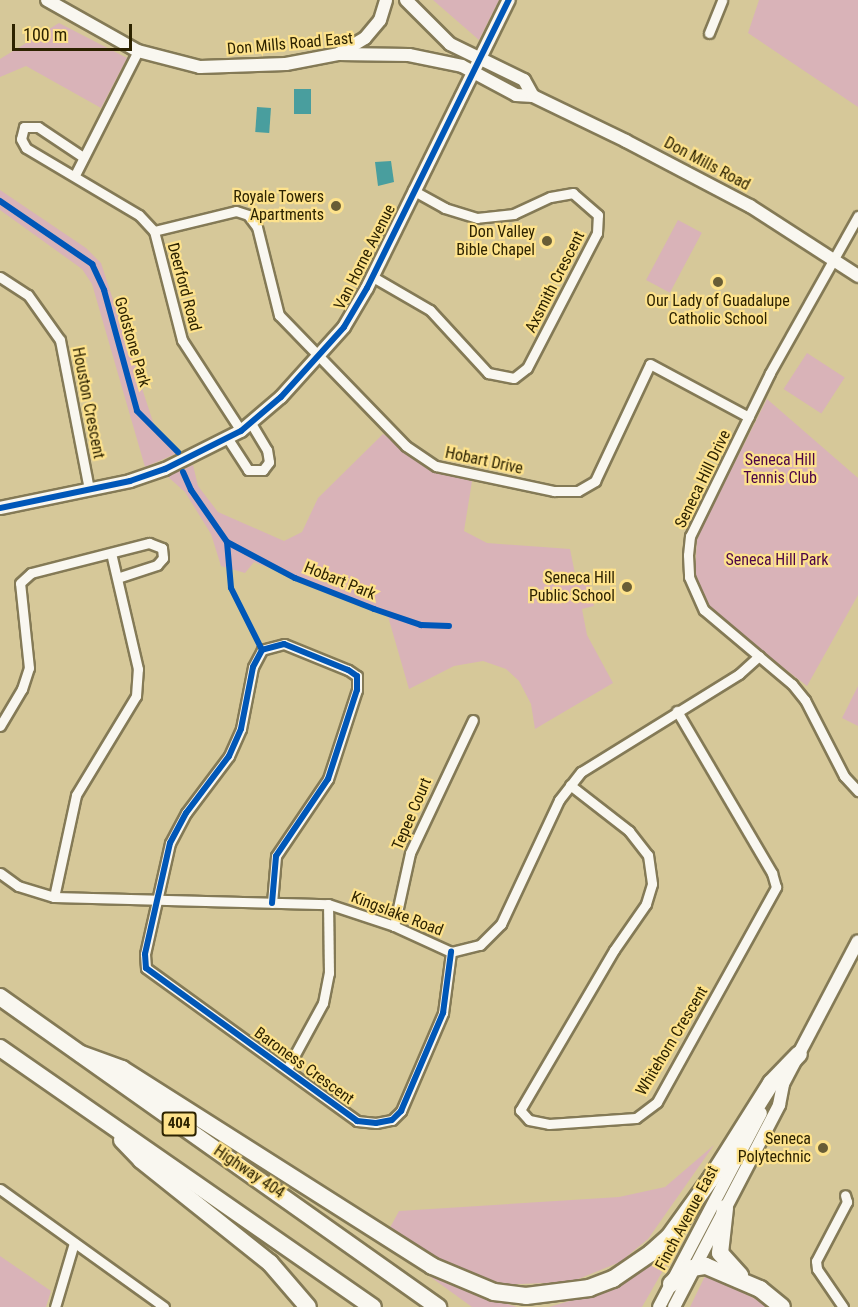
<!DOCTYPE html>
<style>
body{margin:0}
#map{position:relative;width:858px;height:1307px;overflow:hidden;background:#d6c899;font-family:"Roboto Condensed",sans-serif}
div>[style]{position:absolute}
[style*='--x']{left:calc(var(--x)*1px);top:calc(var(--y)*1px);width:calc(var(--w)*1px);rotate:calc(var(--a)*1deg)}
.green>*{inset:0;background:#d9b3b8;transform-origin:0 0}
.water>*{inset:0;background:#499e9e;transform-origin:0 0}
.roads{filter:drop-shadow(2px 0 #847a56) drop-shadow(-2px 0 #847a56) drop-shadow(0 2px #847a56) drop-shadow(0 -2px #847a56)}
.street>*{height:9px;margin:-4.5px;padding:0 4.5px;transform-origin:4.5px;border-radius:4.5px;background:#f9f7f0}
.secondary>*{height:12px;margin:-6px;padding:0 6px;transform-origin:6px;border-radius:6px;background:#f9f7f0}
.highway>*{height:16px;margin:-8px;padding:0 8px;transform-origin:8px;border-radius:8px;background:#f9f7f0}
.cycleway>*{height:6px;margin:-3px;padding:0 3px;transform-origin:3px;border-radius:3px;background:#0057b8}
.dots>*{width:16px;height:16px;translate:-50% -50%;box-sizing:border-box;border:3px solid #fde28c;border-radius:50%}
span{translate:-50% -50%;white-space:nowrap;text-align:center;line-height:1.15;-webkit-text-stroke:4.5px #fde28c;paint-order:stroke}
.shield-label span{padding:2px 4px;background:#fde28c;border:2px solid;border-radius:4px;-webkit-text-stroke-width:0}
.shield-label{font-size:15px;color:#2d2300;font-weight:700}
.street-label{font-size:16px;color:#2d2300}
.poi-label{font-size:16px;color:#2d2300}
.right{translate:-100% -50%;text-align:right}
.park-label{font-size:16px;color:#4c0446}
.scale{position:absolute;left:12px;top:24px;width:120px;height:27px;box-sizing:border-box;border:3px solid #2d2300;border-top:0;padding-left:8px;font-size:18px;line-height:21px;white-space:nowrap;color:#2d2300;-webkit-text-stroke:4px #fde28c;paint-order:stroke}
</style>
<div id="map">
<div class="green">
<i style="clip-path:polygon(433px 0,499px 0,479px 40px)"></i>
<i style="clip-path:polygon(759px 0,858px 0,858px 107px,748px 33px)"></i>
<i style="clip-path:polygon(59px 23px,127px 58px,101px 108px,26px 66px,0 77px,0 59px)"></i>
<i style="clip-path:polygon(0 190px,86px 248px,101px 263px,155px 428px,180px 452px,145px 467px,92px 284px,82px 269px,0 210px)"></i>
<i style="left:678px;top:220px;width:27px;height:68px;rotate:28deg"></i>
<i style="left:807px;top:353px;width:45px;height:43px;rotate:33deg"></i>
<i style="clip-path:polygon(767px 399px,858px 478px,858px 595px,807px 686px,717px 616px,706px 605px,695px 576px,697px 537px)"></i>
<i style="clip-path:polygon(383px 434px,441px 474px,472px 481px,464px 531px,487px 543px,570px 549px,575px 574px,587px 572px,594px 606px,582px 609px,587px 635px,613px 683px,535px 729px,531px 704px,519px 681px,506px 669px,483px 661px,454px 666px,409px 689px,387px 613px,254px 562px,245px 573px,221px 566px,211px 534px,185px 492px,167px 476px,193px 465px,198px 486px,218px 512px,284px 541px,302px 532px,318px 498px)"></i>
<i style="clip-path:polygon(858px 686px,858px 726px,842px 718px)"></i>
<i style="clip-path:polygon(714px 1145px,648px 1239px,620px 1262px,571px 1282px,498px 1285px,459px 1274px,387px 1233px,399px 1211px,619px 1197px,665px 1187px)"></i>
<i style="clip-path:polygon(689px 1225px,642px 1307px,549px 1307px,617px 1287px,653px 1263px)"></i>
<i style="clip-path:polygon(405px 1254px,475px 1294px,517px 1307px,472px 1307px,403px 1257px)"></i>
<i style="clip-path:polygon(0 1256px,51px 1291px,46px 1307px,0 1307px)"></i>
<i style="clip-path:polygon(706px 1274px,765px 1304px,768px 1307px,690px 1307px)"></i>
</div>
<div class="water">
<i style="left:294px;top:89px;width:17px;height:25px"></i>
<i style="left:257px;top:107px;width:14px;height:25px;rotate:4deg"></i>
<i style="clip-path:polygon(391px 161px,394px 182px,378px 186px,375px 162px)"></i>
</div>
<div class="roads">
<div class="street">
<i style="--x:709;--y:33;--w:35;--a:-68"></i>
<i style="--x:83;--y:157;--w:54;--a:-146.3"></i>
<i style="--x:38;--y:127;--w:14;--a:180"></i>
<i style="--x:24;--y:127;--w:12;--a:104"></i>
<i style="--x:21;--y:139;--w:10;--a:61"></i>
<i style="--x:26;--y:148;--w:131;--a:30.7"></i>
<i style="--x:139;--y:215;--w:22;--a:47"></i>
<i style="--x:154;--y:231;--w:113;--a:75.6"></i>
<i style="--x:182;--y:340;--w:108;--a:57"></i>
<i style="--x:75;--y:175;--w:139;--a:-63.1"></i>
<i style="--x:858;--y:216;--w:180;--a:119.3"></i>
<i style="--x:770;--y:373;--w:182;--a:116.1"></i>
<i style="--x:690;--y:536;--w:19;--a:96"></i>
<i style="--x:688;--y:555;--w:22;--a:87"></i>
<i style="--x:689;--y:577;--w:36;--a:66"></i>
<i style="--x:704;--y:610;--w:115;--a:40.1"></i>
<i style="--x:792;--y:684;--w:21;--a:51"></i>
<i style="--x:805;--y:700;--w:85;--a:62.8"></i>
<i style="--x:844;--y:776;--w:21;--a:47"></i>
<i style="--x:154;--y:231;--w:84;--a:-13.7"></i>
<i style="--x:236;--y:211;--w:13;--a:18"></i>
<i style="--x:248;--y:215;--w:15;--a:53"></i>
<i style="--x:257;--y:227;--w:91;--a:76"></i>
<i style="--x:279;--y:315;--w:182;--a:45.9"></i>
<i style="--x:406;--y:446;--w:36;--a:34"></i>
<i style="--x:436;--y:466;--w:121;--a:12"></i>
<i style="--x:554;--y:491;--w:24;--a:0"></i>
<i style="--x:578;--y:491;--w:20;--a:-30"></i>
<i style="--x:595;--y:481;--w:129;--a:-64.8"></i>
<i style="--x:650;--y:364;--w:112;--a:28.2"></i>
<i style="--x:0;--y:277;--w:33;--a:33"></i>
<i style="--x:28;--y:295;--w:55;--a:54.6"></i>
<i style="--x:60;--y:340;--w:152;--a:79"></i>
<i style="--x:373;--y:277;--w:66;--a:30.1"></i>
<i style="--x:430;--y:310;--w:86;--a:47.4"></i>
<i style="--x:488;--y:373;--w:26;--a:11"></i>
<i style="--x:514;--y:378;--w:16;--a:-38"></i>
<i style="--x:527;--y:368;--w:152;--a:-62.6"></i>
<i style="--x:597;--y:233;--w:18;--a:-87"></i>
<i style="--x:598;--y:215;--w:33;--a:-139"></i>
<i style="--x:573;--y:193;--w:23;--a:170"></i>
<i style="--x:550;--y:197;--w:40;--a:155"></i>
<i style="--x:514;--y:214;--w:37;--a:174"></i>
<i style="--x:477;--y:218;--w:34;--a:-163"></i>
<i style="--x:445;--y:208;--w:37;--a:-151"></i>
<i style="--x:228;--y:439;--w:37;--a:57"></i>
<i style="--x:248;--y:470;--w:15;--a:0"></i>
<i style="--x:263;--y:470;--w:10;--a:-53"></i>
<i style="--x:269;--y:462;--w:12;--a:-99"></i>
<i style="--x:267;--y:450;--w:31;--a:-121"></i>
<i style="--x:0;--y:726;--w:43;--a:-59.3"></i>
<i style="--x:22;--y:689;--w:22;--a:-72"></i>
<i style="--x:29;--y:668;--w:85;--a:-96"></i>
<i style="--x:20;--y:583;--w:15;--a:-42"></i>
<i style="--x:31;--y:573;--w:122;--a:-14.3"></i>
<i style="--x:149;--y:543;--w:14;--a:21"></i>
<i style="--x:162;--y:548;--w:10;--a:84"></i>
<i style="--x:163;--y:558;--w:9;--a:131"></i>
<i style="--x:157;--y:565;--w:40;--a:162"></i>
<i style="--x:570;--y:785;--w:75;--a:37.9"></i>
<i style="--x:629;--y:831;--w:31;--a:52"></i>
<i style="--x:648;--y:855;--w:29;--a:82"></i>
<i style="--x:652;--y:884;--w:21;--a:107"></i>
<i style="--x:646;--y:904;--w:56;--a:124.8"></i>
<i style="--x:614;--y:950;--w:186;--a:120.4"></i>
<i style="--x:520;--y:1110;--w:13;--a:48"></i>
<i style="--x:529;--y:1120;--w:20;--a:11"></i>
<i style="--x:549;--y:1124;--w:87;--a:-3.9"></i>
<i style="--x:636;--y:1118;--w:26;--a:-37"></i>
<i style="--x:657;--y:1102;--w:246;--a:-61"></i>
<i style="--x:776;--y:887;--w:15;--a:-106"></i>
<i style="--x:772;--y:873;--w:188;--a:-120.4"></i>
<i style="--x:0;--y:873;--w:22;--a:36"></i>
<i style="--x:18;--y:886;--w:38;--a:17"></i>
<i style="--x:54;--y:897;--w:274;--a:1.5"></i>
<i style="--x:328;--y:904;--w:70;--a:18.4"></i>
<i style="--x:394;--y:926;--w:63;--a:24.5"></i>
<i style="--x:451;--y:952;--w:30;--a:-14"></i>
<i style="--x:480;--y:945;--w:30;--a:-45"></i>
<i style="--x:501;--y:924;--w:137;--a:-64.9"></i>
<i style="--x:559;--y:800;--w:36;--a:-52"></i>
<i style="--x:581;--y:772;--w:186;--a:-31.8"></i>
<i style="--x:739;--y:674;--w:27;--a:-42"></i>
<i style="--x:54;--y:897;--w:104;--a:-77.8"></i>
<i style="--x:76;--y:795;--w:116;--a:-58.8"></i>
<i style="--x:136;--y:696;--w:27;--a:-86"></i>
<i style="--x:138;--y:669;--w:119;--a:-103.1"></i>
<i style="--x:272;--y:903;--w:47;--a:-85.1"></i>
<i style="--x:276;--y:856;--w:93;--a:-56"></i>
<i style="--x:328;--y:779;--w:94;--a:-72"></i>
<i style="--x:357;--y:690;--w:14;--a:-90"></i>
<i style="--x:357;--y:676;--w:11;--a:-146"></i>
<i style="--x:348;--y:670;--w:69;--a:-157.9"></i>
<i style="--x:284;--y:644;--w:23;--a:165"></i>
<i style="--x:262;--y:650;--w:19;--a:118"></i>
<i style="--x:253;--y:667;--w:63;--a:101"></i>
<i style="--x:241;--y:729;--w:30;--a:114"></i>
<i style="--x:229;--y:756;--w:71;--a:127"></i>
<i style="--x:186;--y:813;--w:34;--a:118"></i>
<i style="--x:170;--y:843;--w:114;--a:102.7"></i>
<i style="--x:145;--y:954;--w:14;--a:86"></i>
<i style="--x:146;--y:968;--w:261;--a:35.9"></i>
<i style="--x:357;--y:1121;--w:19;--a:6"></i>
<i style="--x:376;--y:1123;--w:16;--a:-11"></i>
<i style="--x:392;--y:1120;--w:13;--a:-45"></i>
<i style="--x:401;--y:1111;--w:107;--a:-66.8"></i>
<i style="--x:443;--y:1013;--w:62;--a:-82.5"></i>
<i style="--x:394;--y:926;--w:75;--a:-77.6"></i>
<i style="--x:410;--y:853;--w:147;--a:-64.7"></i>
<i style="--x:287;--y:1069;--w:75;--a:-61.4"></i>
<i style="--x:323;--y:1003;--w:31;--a:-79"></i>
<i style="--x:329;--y:973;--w:69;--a:-90.8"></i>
<i style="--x:0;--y:1189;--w:202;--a:35.7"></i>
<i style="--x:55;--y:1307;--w:67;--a:-73.5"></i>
<i style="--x:843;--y:1307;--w:46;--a:-124.4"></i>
<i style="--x:817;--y:1269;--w:8;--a:-97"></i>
<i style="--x:816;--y:1261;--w:67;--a:-62.3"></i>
<i style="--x:847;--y:1202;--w:7;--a:-106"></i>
</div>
<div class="secondary">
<i style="--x:47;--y:0;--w:104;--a:29.3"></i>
<i style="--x:138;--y:51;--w:64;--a:14.5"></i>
<i style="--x:200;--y:67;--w:86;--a:-2"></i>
<i style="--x:286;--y:64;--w:54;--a:-10.7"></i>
<i style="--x:339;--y:54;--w:70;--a:0.8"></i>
<i style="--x:409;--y:55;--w:54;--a:11.7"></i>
<i style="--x:462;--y:66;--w:61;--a:28.2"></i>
<i style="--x:516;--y:95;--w:17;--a:3"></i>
<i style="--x:533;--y:96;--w:103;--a:25.8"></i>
<i style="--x:626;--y:141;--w:140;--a:27.7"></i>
<i style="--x:750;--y:206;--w:129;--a:32.9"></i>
<i style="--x:406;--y:0;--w:62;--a:45"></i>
<i style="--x:450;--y:44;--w:82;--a:25.9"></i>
<i style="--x:524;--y:80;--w:18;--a:61"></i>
<i style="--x:340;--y:53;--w:29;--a:-31"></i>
<i style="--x:365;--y:38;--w:23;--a:-50"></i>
<i style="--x:380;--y:20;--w:21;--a:-73"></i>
<i style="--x:0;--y:508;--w:133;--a:-11.7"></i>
<i style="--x:130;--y:481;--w:37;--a:-19"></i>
<i style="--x:165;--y:469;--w:85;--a:-26.6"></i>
<i style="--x:241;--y:431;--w:52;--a:-40.4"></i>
<i style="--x:281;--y:397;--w:94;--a:-48"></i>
<i style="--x:344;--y:327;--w:45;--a:-59.5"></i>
<i style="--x:367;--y:288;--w:321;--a:-63.8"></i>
<i style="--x:659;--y:1307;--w:219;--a:-62.3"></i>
<i style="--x:674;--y:1307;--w:228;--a:-62.5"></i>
<i style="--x:779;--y:1105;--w:21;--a:-79"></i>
<i style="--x:783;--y:1084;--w:161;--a:-62.3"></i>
</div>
<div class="highway">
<i style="--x:0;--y:997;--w:537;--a:35.29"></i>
<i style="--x:0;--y:1048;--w:454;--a:34.8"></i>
<i style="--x:81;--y:1054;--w:44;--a:20.1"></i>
<i style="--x:122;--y:1069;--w:367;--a:32.4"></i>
<i style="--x:432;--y:1266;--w:67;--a:22.8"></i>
<i style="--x:494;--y:1292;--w:32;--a:7"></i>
<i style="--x:526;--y:1296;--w:64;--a:-7.2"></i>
<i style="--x:589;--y:1288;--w:26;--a:-21"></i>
<i style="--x:613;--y:1279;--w:46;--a:-34.4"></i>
<i style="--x:651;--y:1253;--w:24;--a:-42"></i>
<i style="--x:669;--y:1237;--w:70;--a:-54.3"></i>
<i style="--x:710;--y:1180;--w:115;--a:-57.8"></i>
<i style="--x:771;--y:1083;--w:40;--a:-46"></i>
<i style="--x:122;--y:1140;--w:28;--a:46"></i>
<i style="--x:141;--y:1160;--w:165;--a:38.6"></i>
<i style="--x:270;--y:1263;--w:58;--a:49.2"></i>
<i style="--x:725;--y:1208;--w:45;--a:96.3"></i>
<i style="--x:720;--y:1253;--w:30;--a:48"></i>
<i style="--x:671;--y:1284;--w:21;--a:-45"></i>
<i style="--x:686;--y:1269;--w:20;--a:-9"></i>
<i style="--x:706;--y:1266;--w:59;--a:23.1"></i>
<i style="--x:760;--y:1289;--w:28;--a:39"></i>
</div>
</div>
<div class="cycleway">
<i style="--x:0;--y:201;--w:112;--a:34.4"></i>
<i style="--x:92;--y:264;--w:29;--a:65"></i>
<i style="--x:104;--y:290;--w:125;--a:74.7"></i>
<i style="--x:137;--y:411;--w:58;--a:45"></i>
<i style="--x:183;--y:472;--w:20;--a:66"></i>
<i style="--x:191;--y:490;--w:63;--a:55.3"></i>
<i style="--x:227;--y:542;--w:77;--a:27.9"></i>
<i style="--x:295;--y:578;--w:85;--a:21.4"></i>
<i style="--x:374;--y:609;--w:50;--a:18.8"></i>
<i style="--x:421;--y:625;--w:28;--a:2"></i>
<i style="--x:0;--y:508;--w:133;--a:-11.7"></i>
<i style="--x:130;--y:481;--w:37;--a:-19"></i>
<i style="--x:165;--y:469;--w:85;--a:-26.6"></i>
<i style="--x:241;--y:431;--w:52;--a:-40.4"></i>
<i style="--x:281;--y:397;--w:94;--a:-48"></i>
<i style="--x:344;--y:327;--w:45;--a:-59.5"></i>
<i style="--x:367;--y:288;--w:321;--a:-63.8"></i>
<i style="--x:227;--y:542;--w:46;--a:85"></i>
<i style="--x:231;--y:588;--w:69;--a:63.4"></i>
<i style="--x:272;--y:903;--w:47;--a:-85.1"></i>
<i style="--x:276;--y:856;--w:93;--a:-56"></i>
<i style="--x:328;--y:779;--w:94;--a:-72"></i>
<i style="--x:357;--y:690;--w:14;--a:-90"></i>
<i style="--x:357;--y:676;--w:11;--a:-146"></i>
<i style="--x:348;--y:670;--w:69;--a:-157.9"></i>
<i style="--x:284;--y:644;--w:23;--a:165"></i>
<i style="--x:262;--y:650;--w:19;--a:118"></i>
<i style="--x:253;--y:667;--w:63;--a:101"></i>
<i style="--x:241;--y:729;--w:30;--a:114"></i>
<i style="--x:229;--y:756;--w:71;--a:127"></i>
<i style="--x:186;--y:813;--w:34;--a:118"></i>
<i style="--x:170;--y:843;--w:114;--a:102.7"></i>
<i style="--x:145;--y:954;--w:14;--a:86"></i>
<i style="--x:146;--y:968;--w:261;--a:35.9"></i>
<i style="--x:357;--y:1121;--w:19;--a:6"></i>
<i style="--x:376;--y:1123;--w:16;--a:-11"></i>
<i style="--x:392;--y:1120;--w:13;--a:-45"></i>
<i style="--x:401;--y:1111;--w:107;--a:-66.8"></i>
<i style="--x:443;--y:1013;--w:62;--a:-82.5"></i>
</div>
<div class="dots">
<i style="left:336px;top:206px;background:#685d36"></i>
<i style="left:547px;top:241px;background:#685d36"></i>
<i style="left:718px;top:282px;background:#685d36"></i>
<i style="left:627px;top:587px;background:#685d36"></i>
<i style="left:823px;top:1148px;background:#685d36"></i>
</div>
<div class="shield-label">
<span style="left:179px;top:1124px">404</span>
</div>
<div class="street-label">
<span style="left:290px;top:44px;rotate:-5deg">Don Mills Road East</span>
<span style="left:707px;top:164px;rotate:28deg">Don Mills Road</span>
<span style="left:365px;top:257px;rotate:-63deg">Van Horne Avenue</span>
<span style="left:555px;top:282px;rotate:-63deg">Axsmith Crescent</span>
<span style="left:184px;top:287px;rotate:75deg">Deerford Road</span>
<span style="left:132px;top:342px;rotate:74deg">Godstone Park</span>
<span style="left:88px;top:403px;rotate:79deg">Houston Crescent</span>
<span style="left:484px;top:461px;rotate:12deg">Hobart Drive</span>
<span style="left:703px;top:479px;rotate:-64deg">Seneca Hill Drive</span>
<span style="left:340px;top:581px;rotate:22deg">Hobart Park</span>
<span style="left:412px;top:814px;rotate:-67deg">Tepee Court</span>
<span style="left:397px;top:914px;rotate:21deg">Kingslake Road</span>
<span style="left:672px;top:1041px;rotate:-59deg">Whitehorn Crescent</span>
<span style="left:304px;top:1066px;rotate:36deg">Baroness Crescent</span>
<span style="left:249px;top:1172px;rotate:34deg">Highway 404</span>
<span style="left:687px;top:1218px;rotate:-62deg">Finch Avenue East</span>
</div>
<div class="poi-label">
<span class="right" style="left:324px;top:206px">Royale Towers<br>Apartments</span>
<span class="right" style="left:535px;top:241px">Don Valley<br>Bible Chapel</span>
<span style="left:718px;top:310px">Our Lady of Guadalupe<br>Catholic School</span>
<span class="right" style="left:615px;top:587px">Seneca Hill<br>Public School</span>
<span class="right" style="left:811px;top:1148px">Seneca<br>Polytechnic</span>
</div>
<div class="park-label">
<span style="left:780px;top:469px">Seneca Hill<br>Tennis Club</span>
<span style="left:777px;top:560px">Seneca Hill Park</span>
</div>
<div class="scale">100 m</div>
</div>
